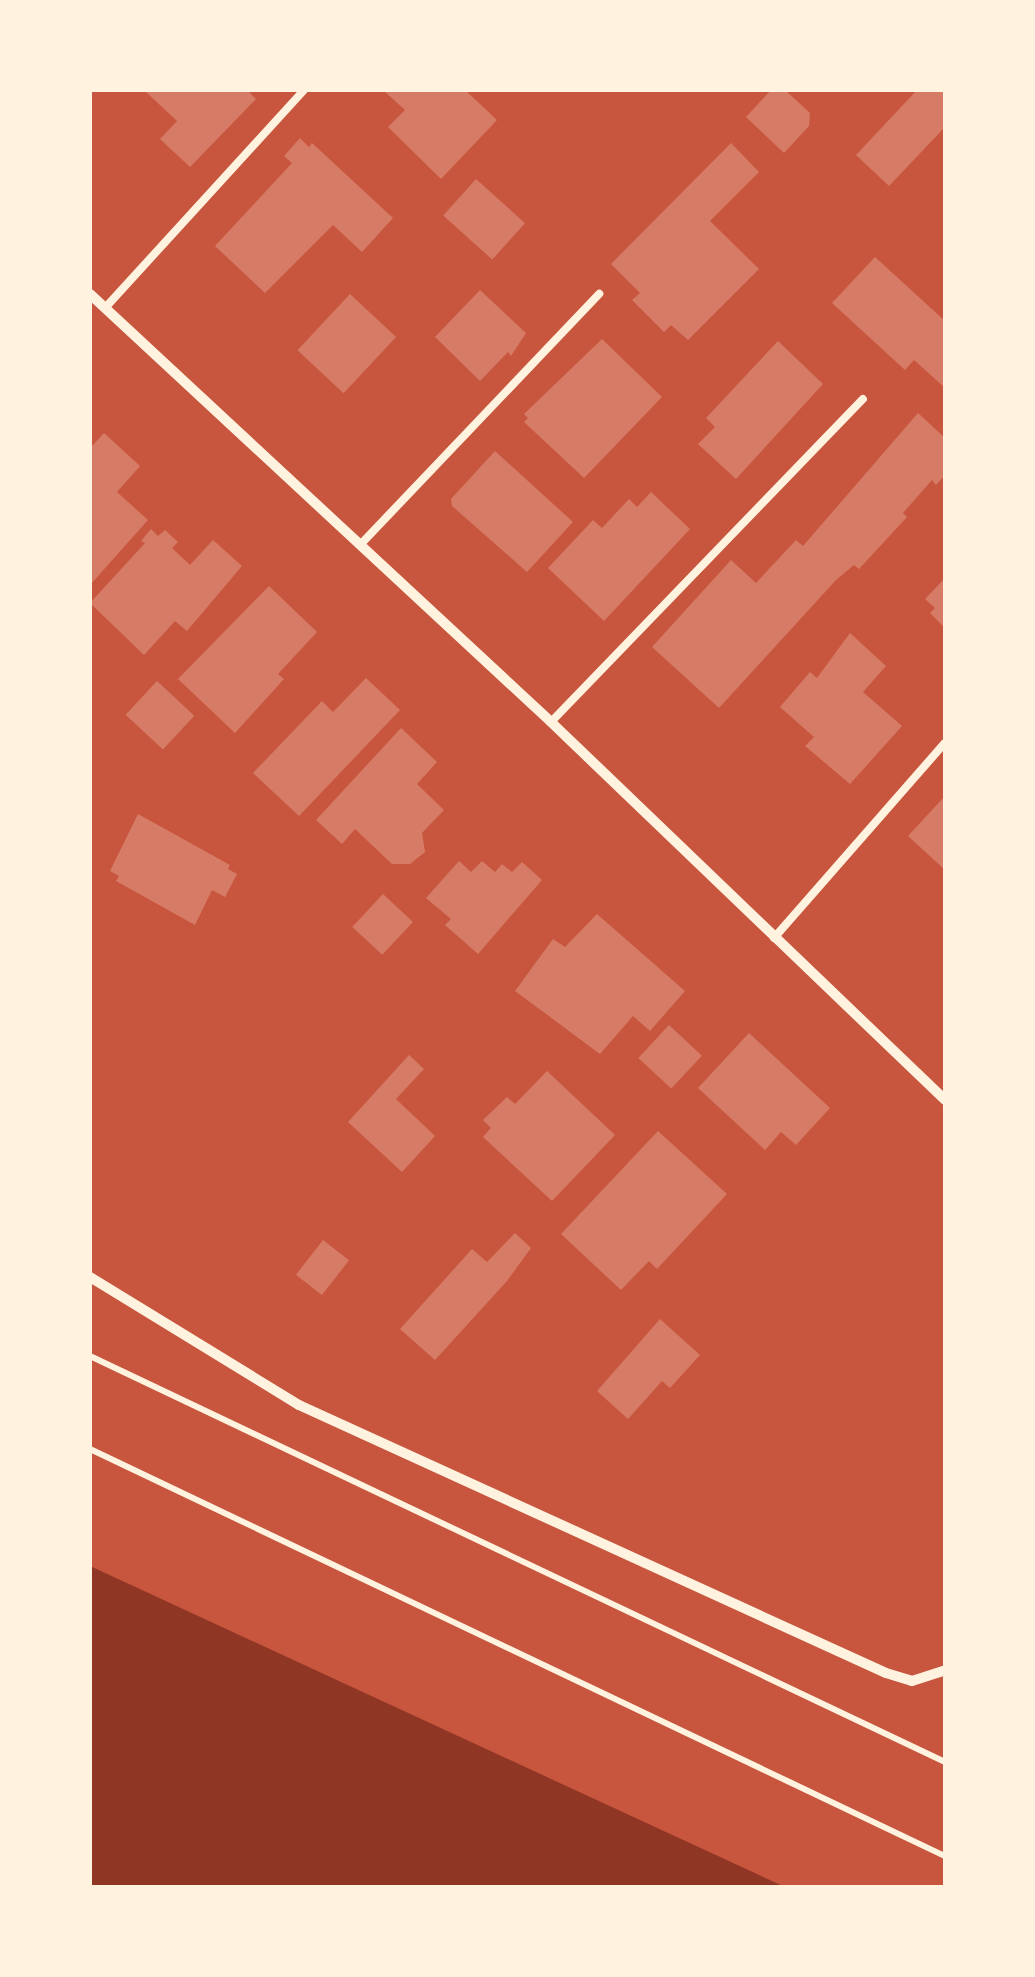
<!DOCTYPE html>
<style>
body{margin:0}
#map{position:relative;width:1035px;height:1977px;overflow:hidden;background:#c8553d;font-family:Literata,serif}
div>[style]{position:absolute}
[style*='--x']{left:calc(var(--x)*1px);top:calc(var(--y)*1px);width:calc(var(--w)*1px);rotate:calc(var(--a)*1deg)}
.water>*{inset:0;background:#8f3625}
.building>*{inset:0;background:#d67c66;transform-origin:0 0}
.path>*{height:6px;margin:-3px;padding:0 3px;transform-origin:3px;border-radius:3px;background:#fff3e0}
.service>*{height:8px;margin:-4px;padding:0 4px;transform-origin:4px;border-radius:4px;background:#fff3e0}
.minor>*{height:10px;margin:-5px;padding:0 5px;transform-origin:5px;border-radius:5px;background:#fff3e0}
span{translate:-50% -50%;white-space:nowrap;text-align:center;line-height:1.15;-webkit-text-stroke:8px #fff3e0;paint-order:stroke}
.frame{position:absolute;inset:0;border:92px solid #fff3e0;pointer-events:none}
</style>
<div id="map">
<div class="water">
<i style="clip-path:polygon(90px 1566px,785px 1887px,90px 1887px)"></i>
</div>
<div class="building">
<i style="clip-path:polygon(144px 90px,247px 90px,256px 99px,190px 167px,160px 139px,177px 121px)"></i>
<i style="clip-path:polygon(383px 90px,465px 90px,497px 120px,441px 179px,388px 127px,405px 110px)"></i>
<i style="clip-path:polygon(771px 90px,785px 90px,810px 113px,809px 126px,784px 153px,746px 117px)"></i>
<i style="clip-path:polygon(917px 90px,945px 90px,945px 127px,889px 186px,856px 155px)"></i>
<i style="clip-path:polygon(300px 138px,309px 147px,312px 143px,393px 218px,362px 252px,333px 225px,265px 293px,215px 246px,292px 163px,284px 156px)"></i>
<i style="clip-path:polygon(731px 143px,759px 172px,710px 221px,759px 269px,688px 340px,671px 325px,664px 332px,632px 300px,640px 293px,611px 264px)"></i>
<i style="left:476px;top:179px;width:66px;height:49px;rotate:42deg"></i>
<i style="clip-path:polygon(875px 257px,945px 321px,943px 386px,914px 360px,905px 370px,832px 303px)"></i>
<i style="clip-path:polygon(480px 290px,526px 333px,511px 356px,508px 352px,480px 381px,435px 337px)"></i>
<i style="left:350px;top:294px;width:63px;height:77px;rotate:43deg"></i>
<i style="clip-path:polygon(602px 339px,662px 397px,584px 478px,524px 422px,528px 418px,524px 414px)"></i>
<i style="clip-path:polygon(778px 341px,823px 384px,736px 479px,698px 444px,715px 427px,706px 418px)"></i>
<i style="clip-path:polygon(918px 413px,945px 438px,945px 475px,936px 485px,932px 480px,903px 513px,907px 517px,859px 569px,854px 565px,836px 580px,719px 708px,652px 647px,731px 560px,756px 583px,796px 540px,803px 546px)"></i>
<i style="clip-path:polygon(104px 433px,140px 466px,117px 492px,148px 520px,90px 585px,90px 448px)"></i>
<i style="clip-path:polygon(495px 451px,573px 522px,527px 572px,452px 506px,451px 499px)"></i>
<i style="clip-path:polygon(651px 492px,690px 529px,604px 621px,548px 568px,593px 520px,602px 528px,629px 499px,637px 507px)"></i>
<i style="clip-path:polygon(151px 529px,158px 536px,165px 530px,178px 542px,172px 548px,190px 565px,213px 540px,242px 566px,187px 631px,175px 621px,144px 655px,90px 603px,145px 543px,141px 541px)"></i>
<i style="clip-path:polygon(945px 578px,945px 623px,943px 626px,930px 613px,935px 608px,925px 599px)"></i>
<i style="clip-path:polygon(269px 586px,317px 632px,278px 674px,284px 679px,235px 733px,178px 679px)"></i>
<i style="clip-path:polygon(850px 633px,886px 666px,863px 692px,902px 726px,850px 784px,805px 746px,814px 737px,780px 707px,810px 672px,817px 678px)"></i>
<i style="clip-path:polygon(366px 678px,400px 710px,299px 816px,253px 773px,322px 701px,333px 712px)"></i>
<i style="left:157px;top:681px;width:51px;height:46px;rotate:43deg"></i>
<i style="clip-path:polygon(401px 728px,437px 762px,417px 784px,444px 810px,422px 833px,425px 852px,410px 864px,392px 864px,355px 829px,342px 844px,316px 820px)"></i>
<i style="clip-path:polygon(945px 796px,945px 870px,908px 836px)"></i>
<i style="clip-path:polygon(138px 814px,230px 865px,228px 869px,237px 874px,225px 897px,212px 890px,195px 925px,116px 881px,119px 876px,110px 871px)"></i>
<i style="clip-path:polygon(459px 861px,471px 872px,482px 861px,495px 872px,502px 864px,512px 872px,522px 862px,542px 880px,478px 954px,445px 925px,451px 919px,426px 898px)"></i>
<i style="left:383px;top:894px;width:41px;height:45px;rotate:43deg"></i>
<i style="clip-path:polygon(597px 914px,685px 991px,650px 1031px,633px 1016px,600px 1054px,515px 991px,553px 939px,565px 947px)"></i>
<i style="left:669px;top:1025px;width:45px;height:45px;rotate:43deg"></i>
<i style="clip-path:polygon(749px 1033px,830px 1108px,796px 1145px,781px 1132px,765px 1150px,698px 1088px)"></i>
<i style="clip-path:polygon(409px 1055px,424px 1069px,396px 1099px,435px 1136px,402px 1172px,348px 1122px)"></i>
<i style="clip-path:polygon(547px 1071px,615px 1135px,552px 1201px,483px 1137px,491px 1128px,483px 1120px,507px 1097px,515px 1104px)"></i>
<i style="clip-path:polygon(658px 1131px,727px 1194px,657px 1269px,649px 1261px,621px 1290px,561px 1234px)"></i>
<i style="clip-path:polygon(515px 1233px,531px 1248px,507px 1281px,435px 1360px,400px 1329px,472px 1249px,487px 1262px)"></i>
<i style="left:323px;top:1240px;width:33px;height:44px;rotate:38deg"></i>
<i style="clip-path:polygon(660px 1319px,700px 1355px,670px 1388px,662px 1381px,628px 1419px,597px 1391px)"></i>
</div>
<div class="path">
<i style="--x:90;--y:1356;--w:946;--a:25.4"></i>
<i style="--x:90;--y:1449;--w:947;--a:25.46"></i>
</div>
<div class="service">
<i style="--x:105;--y:308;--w:295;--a:-47.6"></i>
<i style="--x:360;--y:545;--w:347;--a:-46.4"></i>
<i style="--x:551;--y:722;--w:449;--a:-46"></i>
<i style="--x:774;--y:938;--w:259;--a:-48.8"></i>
</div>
<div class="minor">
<i style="--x:90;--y:294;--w:629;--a:42.87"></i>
<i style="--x:551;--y:722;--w:546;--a:43.81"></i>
<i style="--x:90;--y:1277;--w:245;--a:31.5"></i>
<i style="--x:299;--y:1405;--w:645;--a:24.54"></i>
<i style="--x:886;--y:1673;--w:27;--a:17"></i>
<i style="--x:912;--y:1681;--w:35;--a:-18"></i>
</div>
<div class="frame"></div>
</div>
